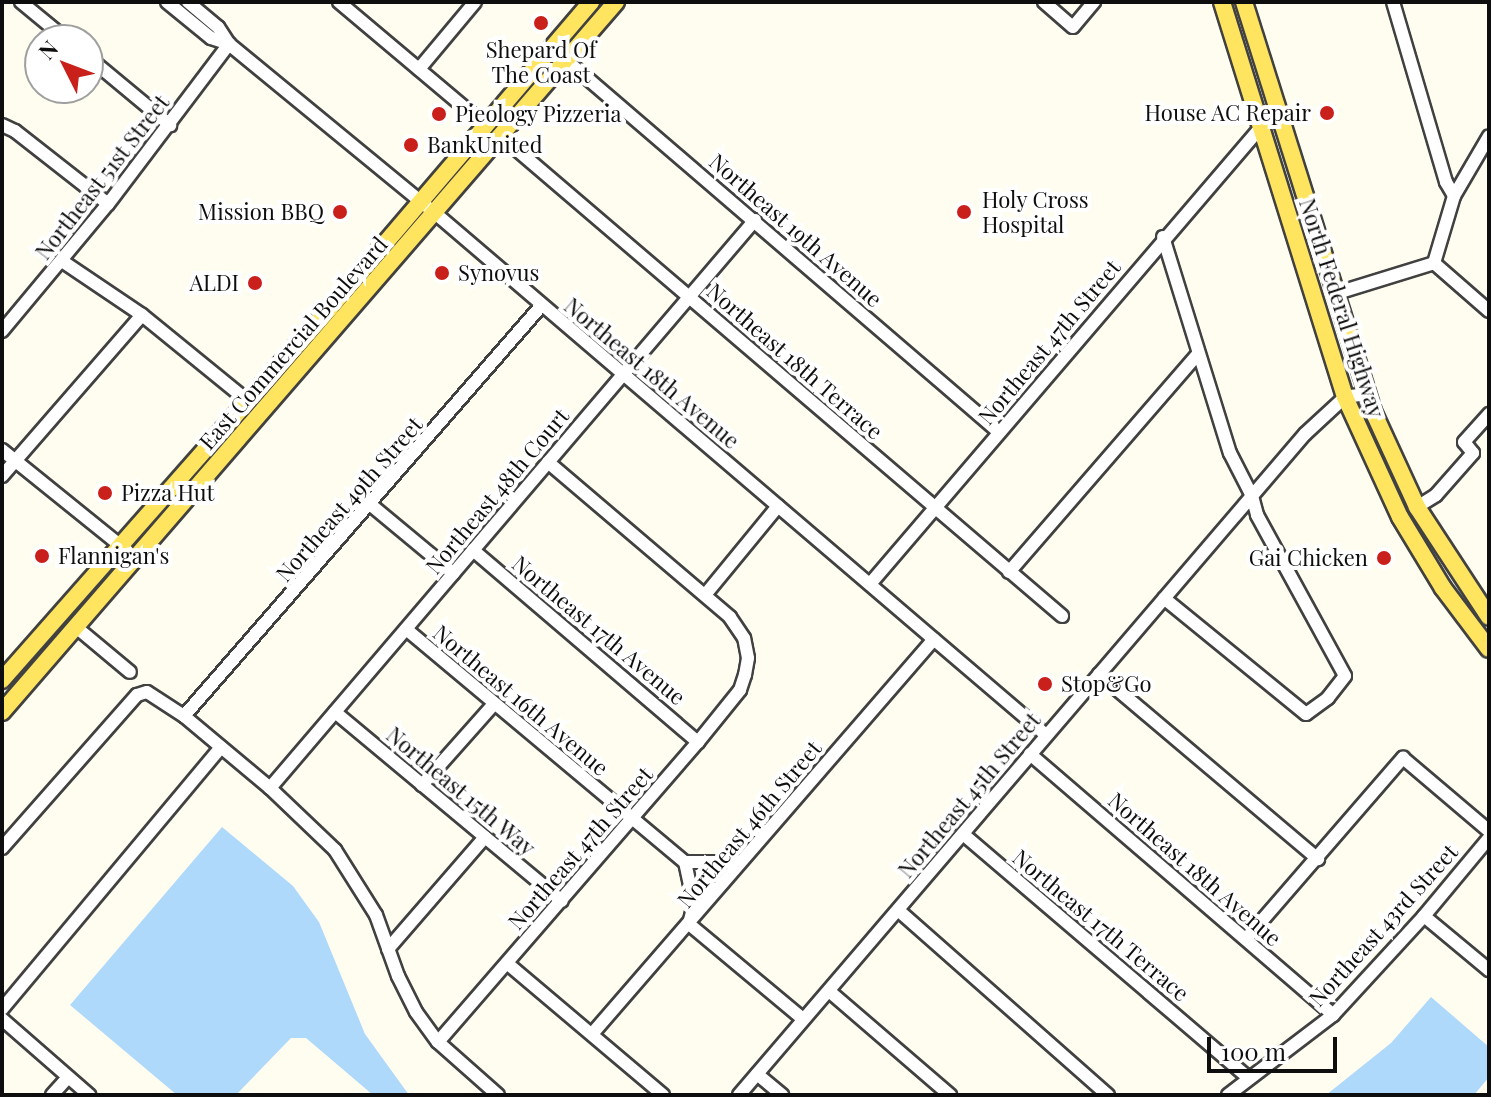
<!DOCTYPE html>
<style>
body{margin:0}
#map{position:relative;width:1491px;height:1097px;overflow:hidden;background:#fffdef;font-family:"Playfair Display",serif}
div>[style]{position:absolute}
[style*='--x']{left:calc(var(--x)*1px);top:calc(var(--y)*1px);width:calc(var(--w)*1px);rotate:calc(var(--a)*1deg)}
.water>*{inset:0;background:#afd9fb}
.roads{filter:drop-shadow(2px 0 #414141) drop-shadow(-2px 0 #414141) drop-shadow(0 2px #414141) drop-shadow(0 -2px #414141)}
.minor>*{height:12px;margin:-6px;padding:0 6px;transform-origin:6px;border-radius:6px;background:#fff}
.major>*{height:16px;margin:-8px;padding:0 8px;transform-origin:8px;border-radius:8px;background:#ffe55f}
.dots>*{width:22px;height:22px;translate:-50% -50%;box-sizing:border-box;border:4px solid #fff;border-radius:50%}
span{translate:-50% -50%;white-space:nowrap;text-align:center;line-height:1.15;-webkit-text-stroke:8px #fff;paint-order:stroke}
.poi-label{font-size:22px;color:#0e0e0e}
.right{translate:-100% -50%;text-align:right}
.left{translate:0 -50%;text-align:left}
.street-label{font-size:22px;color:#0e0e0e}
.frame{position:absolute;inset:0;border:4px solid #0e0e0e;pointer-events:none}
.north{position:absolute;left:24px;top:24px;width:80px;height:80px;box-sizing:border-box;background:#fff;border:2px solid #9f9f9f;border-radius:50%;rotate:312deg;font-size:22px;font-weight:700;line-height:32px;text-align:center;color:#0e0e0e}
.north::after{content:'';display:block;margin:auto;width:28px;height:36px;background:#c9201b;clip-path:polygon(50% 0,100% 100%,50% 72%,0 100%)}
.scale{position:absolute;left:1207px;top:1037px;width:130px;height:36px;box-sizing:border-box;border:4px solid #0e0e0e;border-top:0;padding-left:10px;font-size:24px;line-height:28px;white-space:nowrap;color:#0e0e0e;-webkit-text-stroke:6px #fff;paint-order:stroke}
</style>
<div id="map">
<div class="water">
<i style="clip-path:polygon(222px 827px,293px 886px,319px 922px,365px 1034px,409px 1095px,373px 1095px,306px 1038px,291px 1038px,236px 1095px,177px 1095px,70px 1005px)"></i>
<i style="clip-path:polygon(1431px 997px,1489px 1047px,1489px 1077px,1474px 1095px,1326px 1095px,1391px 1043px)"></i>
</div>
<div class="roads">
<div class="minor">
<i style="--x:21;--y:2;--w:60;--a:39.6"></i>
<i style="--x:167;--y:2;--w:57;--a:39.3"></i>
<i style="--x:211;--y:38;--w:19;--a:18"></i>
<i style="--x:188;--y:2;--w:39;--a:40"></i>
<i style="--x:218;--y:27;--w:20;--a:57"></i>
<i style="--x:229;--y:44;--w:266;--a:39.4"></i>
<i style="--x:435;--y:213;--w:804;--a:40.51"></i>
<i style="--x:339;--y:2;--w:191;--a:40.1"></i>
<i style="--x:1044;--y:2;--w:38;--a:41"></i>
<i style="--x:1073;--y:27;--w:33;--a:-50"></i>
<i style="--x:1393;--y:2;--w:188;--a:73.6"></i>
<i style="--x:1446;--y:182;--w:16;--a:60"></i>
<i style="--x:88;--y:57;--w:107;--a:39.7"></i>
<i style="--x:566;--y:60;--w:571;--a:40.67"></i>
<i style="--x:419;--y:69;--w:87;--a:-50.1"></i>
<i style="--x:2;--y:125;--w:14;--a:25"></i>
<i style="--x:15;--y:131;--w:118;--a:38.1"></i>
<i style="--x:502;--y:137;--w:737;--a:40.54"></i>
<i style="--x:1163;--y:237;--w:226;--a:72.8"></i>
<i style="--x:1230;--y:453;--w:48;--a:62.9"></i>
<i style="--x:1252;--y:496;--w:20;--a:75"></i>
<i style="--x:1257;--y:515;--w:183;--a:61.3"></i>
<i style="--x:1345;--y:676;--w:28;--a:128"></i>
<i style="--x:1328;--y:698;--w:27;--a:144"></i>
<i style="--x:1306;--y:714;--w:183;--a:-140.8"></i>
<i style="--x:62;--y:261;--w:97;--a:34"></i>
<i style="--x:142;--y:315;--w:136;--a:39.1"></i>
<i style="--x:1434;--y:263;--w:70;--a:-73.4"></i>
<i style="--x:1454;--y:196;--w:69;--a:-59.7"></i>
<i style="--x:1434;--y:263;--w:73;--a:41.1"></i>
<i style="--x:1334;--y:294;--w:105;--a:-17.2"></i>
<i style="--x:2;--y:331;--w:165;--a:-50.2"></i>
<i style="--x:108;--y:204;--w:201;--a:-52.9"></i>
<i style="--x:2;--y:450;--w:161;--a:38.9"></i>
<i style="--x:2;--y:476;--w:213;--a:-49"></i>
<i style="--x:371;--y:505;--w:107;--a:39.7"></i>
<i style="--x:1417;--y:507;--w:22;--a:-32"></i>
<i style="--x:1436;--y:495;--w:56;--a:-48.6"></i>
<i style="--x:1473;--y:453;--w:14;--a:-129"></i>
<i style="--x:1464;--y:442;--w:38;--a:-48"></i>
<i style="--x:473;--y:550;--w:296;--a:40.5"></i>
<i style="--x:1009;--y:572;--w:289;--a:-49.1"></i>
<i style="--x:870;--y:584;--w:601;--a:-49.45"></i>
<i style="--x:705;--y:595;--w:115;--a:-50.6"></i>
<i style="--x:76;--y:627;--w:70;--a:39.8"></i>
<i style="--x:406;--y:629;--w:363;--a:39.9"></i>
<i style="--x:685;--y:862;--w:43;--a:77.9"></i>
<i style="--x:694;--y:904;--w:21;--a:104"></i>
<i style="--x:689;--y:924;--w:147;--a:39.8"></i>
<i style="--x:1099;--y:674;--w:287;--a:40.2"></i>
<i style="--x:335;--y:712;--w:295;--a:39.8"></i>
<i style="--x:184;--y:716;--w:544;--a:-48.95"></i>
<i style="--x:1030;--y:754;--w:400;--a:40.7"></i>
<i style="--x:422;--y:785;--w:108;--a:-48.4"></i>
<i style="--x:270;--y:788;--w:747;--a:-49.51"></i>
<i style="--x:963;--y:834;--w:376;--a:40.5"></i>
<i style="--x:2;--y:848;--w:204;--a:-48.6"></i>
<i style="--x:137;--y:695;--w:10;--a:-17"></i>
<i style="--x:147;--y:692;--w:44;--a:33"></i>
<i style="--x:184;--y:716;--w:112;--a:39.9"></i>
<i style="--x:270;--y:788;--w:90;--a:43.6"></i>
<i style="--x:335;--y:850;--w:77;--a:57.8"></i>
<i style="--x:376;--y:915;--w:65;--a:70.2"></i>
<i style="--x:398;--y:976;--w:40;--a:63.4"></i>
<i style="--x:416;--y:1012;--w:37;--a:54"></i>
<i style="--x:438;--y:1042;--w:80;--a:41.5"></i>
<i style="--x:685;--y:862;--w:55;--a:0"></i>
<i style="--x:898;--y:910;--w:280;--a:41.4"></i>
<i style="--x:1424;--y:916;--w:85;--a:39.7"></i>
<i style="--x:1246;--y:939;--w:240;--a:-49.1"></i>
<i style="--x:1403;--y:758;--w:113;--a:40.3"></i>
<i style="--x:388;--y:949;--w:148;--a:-49.1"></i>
<i style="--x:508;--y:964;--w:203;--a:40.2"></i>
<i style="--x:829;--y:991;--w:160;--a:40.7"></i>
<i style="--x:2;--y:1009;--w:341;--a:-50.1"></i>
<i style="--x:2;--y:1019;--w:116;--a:41.1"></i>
<i style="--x:592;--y:1034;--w:522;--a:-49.11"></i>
<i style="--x:438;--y:1042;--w:397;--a:-49.1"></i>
<i style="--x:698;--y:742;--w:67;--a:-51.1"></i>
<i style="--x:740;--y:690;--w:16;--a:-72"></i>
<i style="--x:745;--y:675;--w:17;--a:-80"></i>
<i style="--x:748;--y:658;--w:20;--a:-101"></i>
<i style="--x:744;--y:638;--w:25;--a:-124"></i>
<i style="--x:730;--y:617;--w:239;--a:-139.6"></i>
<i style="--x:757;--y:1074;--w:33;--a:40"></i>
<i style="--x:52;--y:1095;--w:24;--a:-48"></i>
<i style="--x:739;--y:1095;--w:870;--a:-49.43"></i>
<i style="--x:1305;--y:434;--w:54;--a:-42.8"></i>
<i style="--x:1345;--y:397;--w:22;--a:-8"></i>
<i style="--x:1228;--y:1095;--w:132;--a:-37.3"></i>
<i style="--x:1333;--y:1015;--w:134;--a:-47.4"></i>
<i style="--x:1424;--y:916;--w:102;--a:-50.2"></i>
</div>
<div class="major">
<i style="--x:1222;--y:2;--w:414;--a:72.7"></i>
<i style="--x:1345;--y:397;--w:132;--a:65.4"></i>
<i style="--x:1400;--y:517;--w:83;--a:58.8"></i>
<i style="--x:1443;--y:588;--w:76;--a:53"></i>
<i style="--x:1244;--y:2;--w:427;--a:72.5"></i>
<i style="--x:1372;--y:409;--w:108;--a:65.3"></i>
<i style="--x:1417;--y:507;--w:131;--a:56.8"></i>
<i style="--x:2;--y:680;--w:495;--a:-48.6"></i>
<i style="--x:329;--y:309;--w:404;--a:-49.5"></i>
<i style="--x:2;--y:712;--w:939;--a:-49.15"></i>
</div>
</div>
<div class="dots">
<i style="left:541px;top:23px;background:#c9201b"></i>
<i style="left:1327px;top:113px;background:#c9201b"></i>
<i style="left:439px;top:114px;background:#c9201b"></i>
<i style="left:411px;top:145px;background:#c9201b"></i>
<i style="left:340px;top:212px;background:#c9201b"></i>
<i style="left:964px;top:212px;background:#c9201b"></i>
<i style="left:442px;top:273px;background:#c9201b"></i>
<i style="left:255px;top:283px;background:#c9201b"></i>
<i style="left:105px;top:493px;background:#c9201b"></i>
<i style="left:42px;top:556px;background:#c9201b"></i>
<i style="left:1384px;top:558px;background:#c9201b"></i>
<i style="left:1045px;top:684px;background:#c9201b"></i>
</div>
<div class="poi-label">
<span style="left:541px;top:62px">Shepard Of<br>The Coast</span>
<span class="right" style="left:1311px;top:113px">House AC Repair</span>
<span class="left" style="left:455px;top:114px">Pieology Pizzeria</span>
<span class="left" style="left:427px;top:145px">BankUnited</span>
<span class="left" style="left:982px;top:212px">Holy Cross<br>Hospital</span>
<span class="right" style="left:324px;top:212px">Mission BBQ</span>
<span class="left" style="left:458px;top:273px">Synovus</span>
<span class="right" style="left:239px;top:283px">ALDI</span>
<span class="left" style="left:121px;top:493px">Pizza Hut</span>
<span class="left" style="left:58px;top:556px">Flannigan's</span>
<span class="right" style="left:1368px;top:558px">Gai Chicken</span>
<span class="left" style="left:1061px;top:684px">Stop&amp;Go</span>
</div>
<div class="street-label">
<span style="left:102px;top:177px;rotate:-52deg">Northeast 51st Street</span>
<span style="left:796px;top:230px;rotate:41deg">Northeast 19th Avenue</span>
<span style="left:1342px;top:308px;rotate:72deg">North Federal Highway</span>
<span style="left:1049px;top:342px;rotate:-50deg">Northeast 47th Street</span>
<span style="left:293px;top:343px;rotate:-49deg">East Commercial Boulevard</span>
<span style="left:795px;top:361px;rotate:41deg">Northeast 18th Terrace</span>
<span style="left:652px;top:373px;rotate:40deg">Northeast 18th Avenue</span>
<span style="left:497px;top:491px;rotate:-50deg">Northeast 48th Court</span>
<span style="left:349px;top:499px;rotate:-49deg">Northeast 49th Street</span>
<span style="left:599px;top:630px;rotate:40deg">Northeast 17th Avenue</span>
<span style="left:521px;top:700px;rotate:40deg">Northeast 16th Avenue</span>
<span style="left:461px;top:791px;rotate:40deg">Northeast 15th Way</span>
<span style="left:969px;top:795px;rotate:-50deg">Northeast 45th Street</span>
<span style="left:749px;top:824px;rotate:-50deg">Northeast 46th Street</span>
<span style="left:580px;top:848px;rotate:-49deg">Northeast 47th Street</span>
<span style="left:1195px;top:869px;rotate:41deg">Northeast 18th Avenue</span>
<span style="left:1101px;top:925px;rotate:40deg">Northeast 17th Terrace</span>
<span style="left:1383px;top:925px;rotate:-48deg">Northeast 43rd Street</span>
</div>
<div class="frame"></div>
<div class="north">N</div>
<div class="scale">100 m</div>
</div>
